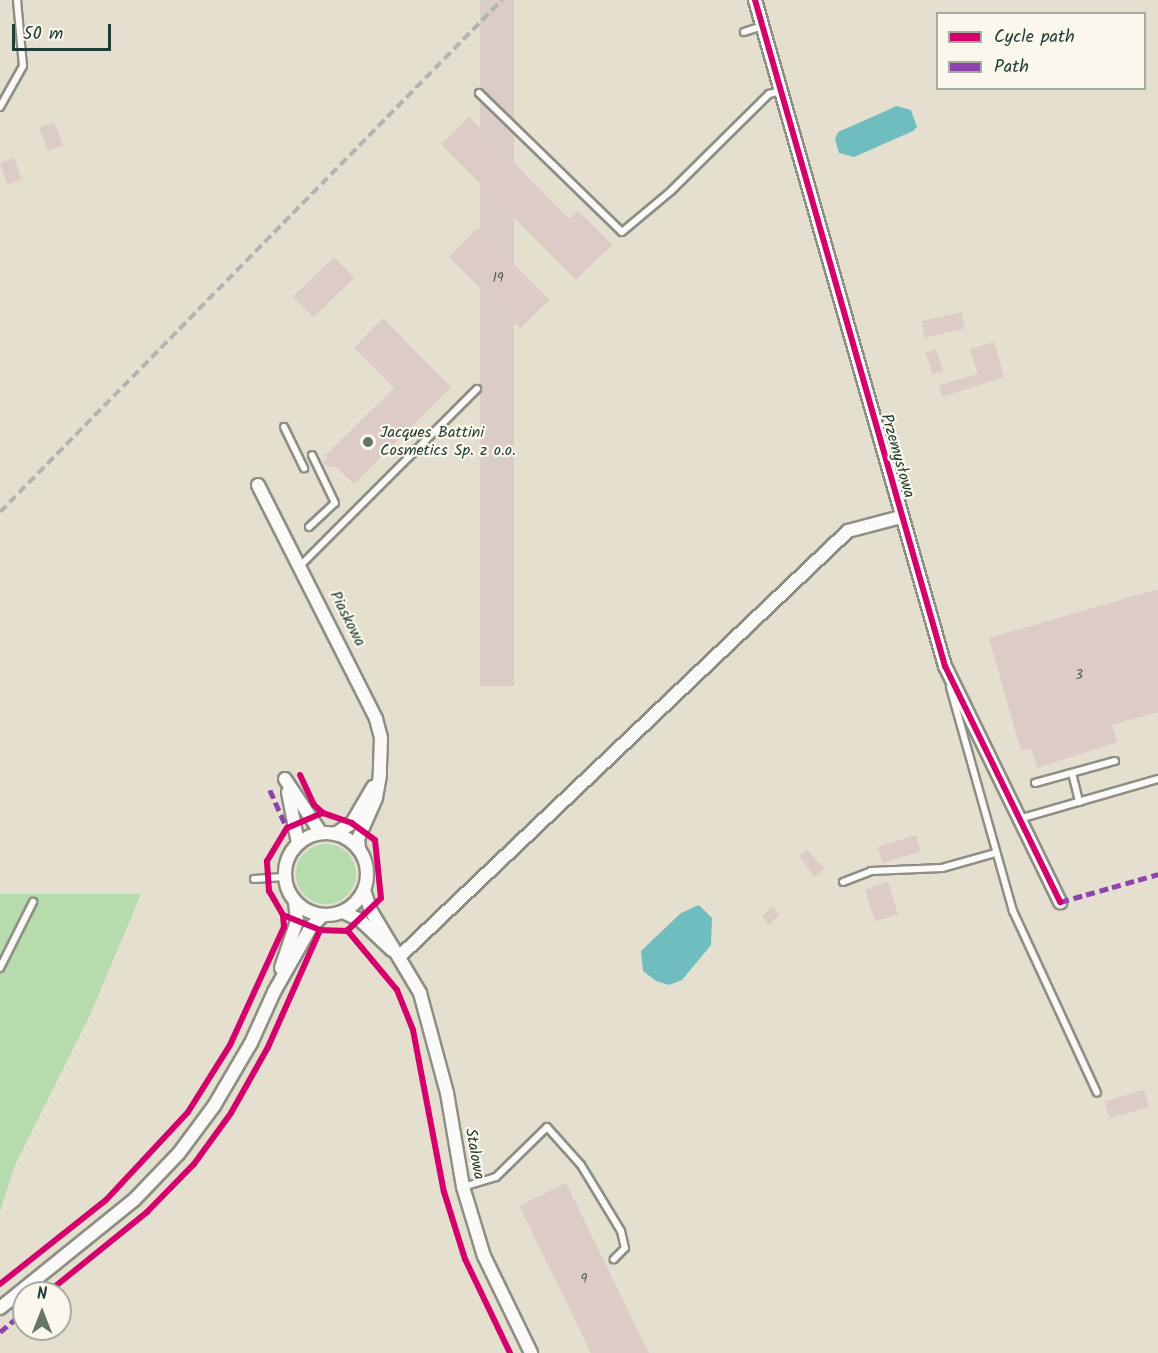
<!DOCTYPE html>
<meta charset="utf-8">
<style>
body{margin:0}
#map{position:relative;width:1158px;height:1353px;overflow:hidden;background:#e4dfce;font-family:Kalam,sans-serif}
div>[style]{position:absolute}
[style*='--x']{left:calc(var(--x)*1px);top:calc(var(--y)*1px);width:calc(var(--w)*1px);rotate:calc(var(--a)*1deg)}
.industrial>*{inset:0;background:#dacdc8;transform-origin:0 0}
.green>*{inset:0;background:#b6dbad}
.round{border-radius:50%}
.water>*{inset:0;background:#70bdbf}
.building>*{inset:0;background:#ddcbc8;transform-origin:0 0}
.roads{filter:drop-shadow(2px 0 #8d8f85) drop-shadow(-2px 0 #8d8f85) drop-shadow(0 2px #8d8f85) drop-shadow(0 -2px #8d8f85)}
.service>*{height:6px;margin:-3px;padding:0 3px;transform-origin:3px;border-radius:3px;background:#fbfaf8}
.minor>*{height:12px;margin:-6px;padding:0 6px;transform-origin:6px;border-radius:6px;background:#fbfaf8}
.minor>.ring{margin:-6px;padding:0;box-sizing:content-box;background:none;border:12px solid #fbfaf8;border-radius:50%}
.rail>*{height:4px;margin-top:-2px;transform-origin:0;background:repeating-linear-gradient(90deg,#b2b4b1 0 9px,transparent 0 13.5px)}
.quiet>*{height:4.5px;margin-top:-2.25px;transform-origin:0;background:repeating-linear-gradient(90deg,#8e44ad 0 9px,transparent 0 13.5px)}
.cycleway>*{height:6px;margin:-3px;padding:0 3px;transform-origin:3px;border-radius:3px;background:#d6006c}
.dots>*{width:16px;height:16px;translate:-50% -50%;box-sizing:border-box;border:3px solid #fbf7ec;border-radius:50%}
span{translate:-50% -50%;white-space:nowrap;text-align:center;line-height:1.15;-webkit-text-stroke:4.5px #fbf7ec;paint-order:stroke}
.number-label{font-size:14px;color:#4e6059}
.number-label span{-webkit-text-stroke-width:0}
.poi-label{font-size:16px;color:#1f3d34}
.left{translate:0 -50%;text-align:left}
.street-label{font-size:16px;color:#1f3d34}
.legend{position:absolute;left:936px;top:12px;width:210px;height:78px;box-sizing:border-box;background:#fbf7ec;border:2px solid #a3ada2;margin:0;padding:8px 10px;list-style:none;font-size:18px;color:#1f3d34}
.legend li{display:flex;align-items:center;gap:12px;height:30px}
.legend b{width:30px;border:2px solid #a3ada2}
.north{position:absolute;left:12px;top:1281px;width:60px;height:60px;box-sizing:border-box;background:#fbf7ec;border:2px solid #a3ada2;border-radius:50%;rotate:0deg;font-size:16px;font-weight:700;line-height:24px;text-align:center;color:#1f3d34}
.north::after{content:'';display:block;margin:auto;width:21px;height:27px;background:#64766a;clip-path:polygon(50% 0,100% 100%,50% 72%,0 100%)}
.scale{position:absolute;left:12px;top:24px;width:99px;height:27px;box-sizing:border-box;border:3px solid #1f3d34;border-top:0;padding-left:8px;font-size:18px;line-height:21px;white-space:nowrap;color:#1f3d34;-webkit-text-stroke:4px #fbf7ec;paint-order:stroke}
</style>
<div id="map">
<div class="industrial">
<i style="left:480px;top:0;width:34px;height:686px"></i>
</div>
<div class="green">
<i class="round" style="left:296px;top:844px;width:60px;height:60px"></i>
<i style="clip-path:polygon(0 894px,141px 894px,89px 1017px,14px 1167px,0 1212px)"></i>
</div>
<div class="water">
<i style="clip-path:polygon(897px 106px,911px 110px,917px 127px,913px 131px,854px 157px,839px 153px,835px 139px,838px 132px)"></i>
<i style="clip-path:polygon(699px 905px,712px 918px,711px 945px,682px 980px,669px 985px,656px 981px,643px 971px,641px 951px,681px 913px)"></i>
</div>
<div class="building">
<i style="clip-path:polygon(469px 117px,569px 219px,578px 211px,612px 245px,576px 280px,441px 144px)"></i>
<i style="left:54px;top:122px;width:25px;height:16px;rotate:69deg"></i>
<i style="left:14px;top:158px;width:23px;height:15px;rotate:70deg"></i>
<i style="left:478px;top:228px;width:101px;height:41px;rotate:45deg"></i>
<i style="left:334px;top:257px;width:29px;height:57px;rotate:46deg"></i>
<i style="left:961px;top:312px;width:17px;height:41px;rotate:77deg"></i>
<i style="clip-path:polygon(383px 318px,451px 387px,354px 484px,337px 468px,322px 464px,328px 458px,325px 456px,394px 388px,354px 348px)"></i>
<i style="clip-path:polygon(994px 342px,1004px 377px,942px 397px,939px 385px,978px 374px,970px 349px)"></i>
<i style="left:936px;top:349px;width:23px;height:11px;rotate:72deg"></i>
<i style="clip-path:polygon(1158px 589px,1158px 712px,1112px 725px,1117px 742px,1037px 768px,1031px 748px,1021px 751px,989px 638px)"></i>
<i style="left:916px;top:835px;width:17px;height:40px;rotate:73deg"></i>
<i style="clip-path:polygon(807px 850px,825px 869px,815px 877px,799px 856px)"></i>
<i style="left:888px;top:882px;width:34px;height:24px;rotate:73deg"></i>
<i style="left:772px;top:907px;width:11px;height:14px;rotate:49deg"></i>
<i style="left:1144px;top:1090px;width:18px;height:41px;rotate:74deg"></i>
<i style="left:566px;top:1183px;width:189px;height:52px;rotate:64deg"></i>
</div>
<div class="roads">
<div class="service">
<i style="--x:744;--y:32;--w:20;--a:-18"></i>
<i style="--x:479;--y:93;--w:199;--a:44.2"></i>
<i style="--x:622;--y:232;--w:64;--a:-39.9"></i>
<i style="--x:671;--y:191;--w:138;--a:-44.7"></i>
<i style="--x:769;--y:94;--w:12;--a:-14"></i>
<i style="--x:0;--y:107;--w:47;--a:-60.7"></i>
<i style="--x:23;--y:66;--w:66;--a:-95.2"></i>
<i style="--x:284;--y:427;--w:46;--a:64"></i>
<i style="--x:309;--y:527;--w:35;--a:-43"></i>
<i style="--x:335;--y:503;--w:53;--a:-115.6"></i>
<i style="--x:301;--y:565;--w:249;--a:-45"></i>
<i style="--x:950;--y:687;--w:233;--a:74.3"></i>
<i style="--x:1013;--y:911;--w:200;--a:65.2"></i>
<i style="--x:1072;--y:773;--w:30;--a:76"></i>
<i style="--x:1035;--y:783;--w:83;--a:-15.4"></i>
<i style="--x:1019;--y:819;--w:145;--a:-16.1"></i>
<i style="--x:254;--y:879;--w:30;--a:-4"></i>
<i style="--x:843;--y:882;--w:30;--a:-21"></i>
<i style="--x:871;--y:871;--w:71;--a:-2.4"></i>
<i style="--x:942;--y:868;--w:55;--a:-15.8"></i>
<i style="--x:0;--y:968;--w:74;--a:-63.4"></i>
<i style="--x:463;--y:1187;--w:34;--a:-17"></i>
<i style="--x:496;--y:1177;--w:71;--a:-44.4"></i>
<i style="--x:547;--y:1127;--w:51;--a:48.2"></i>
<i style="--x:581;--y:1165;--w:77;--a:58.8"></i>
<i style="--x:621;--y:1231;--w:17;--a:77"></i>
<i style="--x:625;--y:1248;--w:16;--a:135"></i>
</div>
<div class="minor">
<i style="--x:755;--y:0;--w:693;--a:74.08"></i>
<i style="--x:945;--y:666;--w:263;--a:64"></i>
<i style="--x:258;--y:485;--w:262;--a:63.2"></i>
<i style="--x:376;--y:719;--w:20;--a:75"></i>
<i style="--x:381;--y:738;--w:37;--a:92"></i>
<i style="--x:380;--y:775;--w:23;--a:100"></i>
<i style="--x:376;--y:798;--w:45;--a:113.7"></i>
<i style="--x:358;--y:839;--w:9;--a:84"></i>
<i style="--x:285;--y:779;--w:65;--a:56.3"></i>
<i style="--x:288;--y:792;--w:52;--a:78.9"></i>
<i class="ring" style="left:285px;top:833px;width:70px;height:70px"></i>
<i style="--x:335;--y:834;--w:20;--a:-33"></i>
<i style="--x:352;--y:823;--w:42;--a:-59.7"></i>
<i style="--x:364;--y:890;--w:22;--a:72"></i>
<i style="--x:371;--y:911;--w:96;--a:59.1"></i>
<i style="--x:420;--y:993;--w:104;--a:74.9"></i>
<i style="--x:447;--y:1093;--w:95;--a:80.3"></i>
<i style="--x:463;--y:1187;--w:72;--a:73.1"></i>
<i style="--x:484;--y:1256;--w:108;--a:64.1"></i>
<i style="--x:343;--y:912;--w:19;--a:25"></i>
<i style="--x:360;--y:920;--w:44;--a:43.2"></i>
<i style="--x:399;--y:957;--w:619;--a:-43.49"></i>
<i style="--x:848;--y:531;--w:55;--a:-14.8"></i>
<i style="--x:281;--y:968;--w:50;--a:-71.2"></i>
<i style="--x:297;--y:921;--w:18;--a:-96"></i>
<i style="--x:0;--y:1308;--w:172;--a:-38.9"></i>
<i style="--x:134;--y:1200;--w:65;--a:-46.2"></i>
<i style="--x:179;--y:1153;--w:59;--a:-53.3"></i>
<i style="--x:214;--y:1106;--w:73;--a:-59.6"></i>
<i style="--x:251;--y:1043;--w:56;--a:-65.7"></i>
<i style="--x:274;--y:992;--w:75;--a:-60.4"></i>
<i style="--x:311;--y:927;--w:17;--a:-45"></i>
</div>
</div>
<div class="rail">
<i style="--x:0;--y:512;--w:717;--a:-45.57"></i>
</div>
<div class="quiet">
<i style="--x:270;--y:790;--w:42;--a:65.9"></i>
<i style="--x:1060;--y:902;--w:102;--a:-15.9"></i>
<i style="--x:0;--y:1332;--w:31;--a:-40"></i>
</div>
<div class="cycleway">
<i style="--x:755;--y:0;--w:693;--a:74.08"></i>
<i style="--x:945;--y:666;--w:263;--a:64"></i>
<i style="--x:283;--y:915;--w:40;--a:22"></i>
<i style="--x:320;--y:930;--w:27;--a:2"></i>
<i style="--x:347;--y:931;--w:47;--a:-44.1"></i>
<i style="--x:381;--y:898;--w:58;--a:-95.9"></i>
<i style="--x:375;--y:840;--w:29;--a:-144"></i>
<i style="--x:352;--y:823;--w:31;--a:-161"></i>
<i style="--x:323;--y:813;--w:12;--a:-138"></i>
<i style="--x:314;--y:805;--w:33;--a:-115"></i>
<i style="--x:347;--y:930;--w:78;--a:50.2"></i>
<i style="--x:397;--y:990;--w:43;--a:68.2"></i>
<i style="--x:413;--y:1030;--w:165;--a:79.2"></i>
<i style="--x:444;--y:1192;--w:70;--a:72.6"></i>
<i style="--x:465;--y:1259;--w:104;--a:64.4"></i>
<i style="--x:0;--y:1284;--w:135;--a:-38.4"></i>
<i style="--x:106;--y:1200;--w:120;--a:-47"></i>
<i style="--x:188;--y:1112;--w:79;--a:-57.9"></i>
<i style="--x:230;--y:1045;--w:130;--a:-65.4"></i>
<i style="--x:284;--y:927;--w:12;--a:-95"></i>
<i style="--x:283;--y:915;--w:28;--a:-120"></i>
<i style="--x:269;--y:891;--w:30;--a:-94"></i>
<i style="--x:267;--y:861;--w:39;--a:-59"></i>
<i style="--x:287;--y:828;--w:39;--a:-23"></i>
<i style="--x:47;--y:1293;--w:129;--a:-39"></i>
<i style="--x:147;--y:1212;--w:67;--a:-45.6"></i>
<i style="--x:194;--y:1164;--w:63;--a:-54"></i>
<i style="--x:231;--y:1113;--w:76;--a:-60.7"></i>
<i style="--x:268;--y:1047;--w:128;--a:-66"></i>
</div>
<div class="dots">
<i style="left:368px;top:442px;background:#64766a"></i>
</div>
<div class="number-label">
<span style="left:498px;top:278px">19</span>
<span style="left:1079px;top:675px">3</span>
<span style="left:584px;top:1279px">9</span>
</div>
<div class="poi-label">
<span class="left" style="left:380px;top:442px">Jacques Battini<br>Cosmetics Sp. z o.o.</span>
</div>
<div class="street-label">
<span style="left:897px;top:456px;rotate:74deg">Przemysłowa</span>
<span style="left:347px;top:619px;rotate:63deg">Piaskowa</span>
<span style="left:474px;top:1154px;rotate:80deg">Stalowa</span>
</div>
<ul class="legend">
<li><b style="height:8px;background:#d6006c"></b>Cycle path</li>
<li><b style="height:8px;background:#8e44ad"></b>Path</li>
</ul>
<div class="north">N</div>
<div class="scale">50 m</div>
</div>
